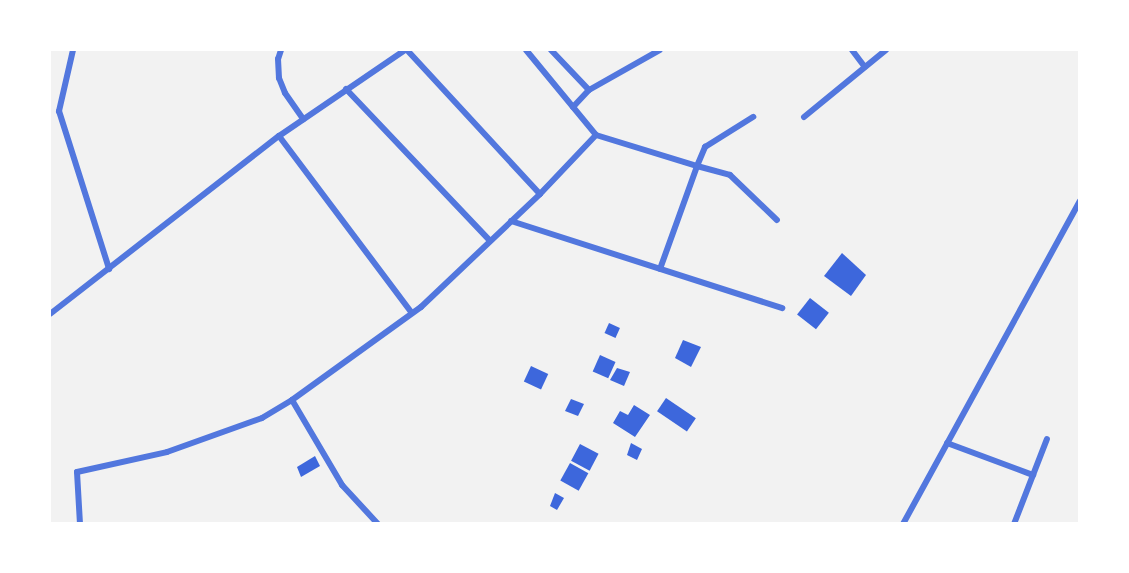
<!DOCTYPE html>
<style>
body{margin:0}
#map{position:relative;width:1129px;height:573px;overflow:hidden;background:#f2f2f2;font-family:"Golos Text",sans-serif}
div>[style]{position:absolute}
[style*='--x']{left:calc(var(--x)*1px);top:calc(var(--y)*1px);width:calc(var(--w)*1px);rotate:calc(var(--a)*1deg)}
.building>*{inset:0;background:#3d67dc;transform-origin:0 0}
.minor>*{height:6px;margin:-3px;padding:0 3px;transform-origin:3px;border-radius:3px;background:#5277de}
span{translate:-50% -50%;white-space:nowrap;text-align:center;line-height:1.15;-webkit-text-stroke:4.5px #fff;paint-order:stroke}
.frame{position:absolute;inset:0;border:51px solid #fff;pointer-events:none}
</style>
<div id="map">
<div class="building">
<i style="clip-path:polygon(842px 253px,866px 275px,851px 296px,824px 276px)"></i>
<i style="left:810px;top:298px;width:24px;height:21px;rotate:38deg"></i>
<i style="left:609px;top:323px;width:12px;height:11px;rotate:24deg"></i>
<i style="clip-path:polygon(683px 340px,701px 347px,691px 367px,675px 358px)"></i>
<i style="left:600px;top:355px;width:17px;height:18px;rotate:24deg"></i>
<i style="left:531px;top:366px;width:19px;height:17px;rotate:25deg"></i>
<i style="clip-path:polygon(617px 368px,630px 372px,624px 386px,610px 380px)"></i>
<i style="left:666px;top:398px;width:36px;height:16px;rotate:34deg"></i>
<i style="clip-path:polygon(571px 399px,584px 404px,578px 416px,565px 411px)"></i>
<i style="clip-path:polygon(634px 405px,650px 415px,635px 437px,613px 423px,620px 411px,628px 415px)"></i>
<i style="clip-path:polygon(631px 443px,642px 449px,637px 460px,627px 455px)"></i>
<i style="left:580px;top:444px;width:21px;height:19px;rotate:28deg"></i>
<i style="clip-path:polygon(315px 456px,320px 466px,301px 477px,297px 467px)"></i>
<i style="left:570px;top:463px;width:21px;height:20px;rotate:29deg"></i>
<i style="clip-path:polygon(555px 493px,564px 498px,557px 510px,550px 506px)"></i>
</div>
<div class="minor">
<i style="--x:73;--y:50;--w:63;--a:102.9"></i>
<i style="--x:59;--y:111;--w:166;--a:72.4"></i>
<i style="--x:281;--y:50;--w:9;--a:108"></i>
<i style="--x:278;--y:59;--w:19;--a:87"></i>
<i style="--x:279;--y:78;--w:16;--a:68"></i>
<i style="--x:285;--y:93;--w:32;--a:55"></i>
<i style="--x:407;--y:50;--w:196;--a:47.3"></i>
<i style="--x:526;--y:50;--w:110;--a:50.5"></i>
<i style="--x:596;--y:135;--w:106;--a:17.1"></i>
<i style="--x:697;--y:166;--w:21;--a:-67"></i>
<i style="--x:705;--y:147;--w:57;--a:-32"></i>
<i style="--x:551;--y:50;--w:55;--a:46.5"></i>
<i style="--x:589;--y:90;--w:81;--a:-29.4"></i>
<i style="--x:852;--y:50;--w:21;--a:53"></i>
<i style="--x:346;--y:89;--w:209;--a:46.5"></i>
<i style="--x:573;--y:107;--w:23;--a:-47"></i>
<i style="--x:804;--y:117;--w:106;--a:-39.3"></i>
<i style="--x:279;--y:136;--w:220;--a:53.1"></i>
<i style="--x:511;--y:221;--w:285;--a:17.8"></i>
<i style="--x:660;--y:269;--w:109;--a:-70.2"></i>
<i style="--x:697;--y:166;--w:34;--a:15"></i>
<i style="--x:730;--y:175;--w:65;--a:43.8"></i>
<i style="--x:50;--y:314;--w:290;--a:-37.9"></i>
<i style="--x:279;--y:136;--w:153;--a:-34.3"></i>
<i style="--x:292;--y:400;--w:99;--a:59.5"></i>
<i style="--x:342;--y:485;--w:53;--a:47.3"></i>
<i style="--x:947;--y:443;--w:92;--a:20.4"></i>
<i style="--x:80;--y:524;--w:52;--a:-93.3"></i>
<i style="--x:77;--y:472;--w:92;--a:-12.5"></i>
<i style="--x:167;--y:452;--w:101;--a:-19.7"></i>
<i style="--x:262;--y:418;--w:35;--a:-31"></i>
<i style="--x:292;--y:400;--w:159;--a:-35.8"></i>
<i style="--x:421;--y:307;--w:164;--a:-43.5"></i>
<i style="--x:540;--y:194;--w:81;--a:-46.5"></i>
<i style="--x:903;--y:524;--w:368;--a:-61.3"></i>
<i style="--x:1014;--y:524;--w:91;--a:-68.8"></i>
</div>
<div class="frame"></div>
</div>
